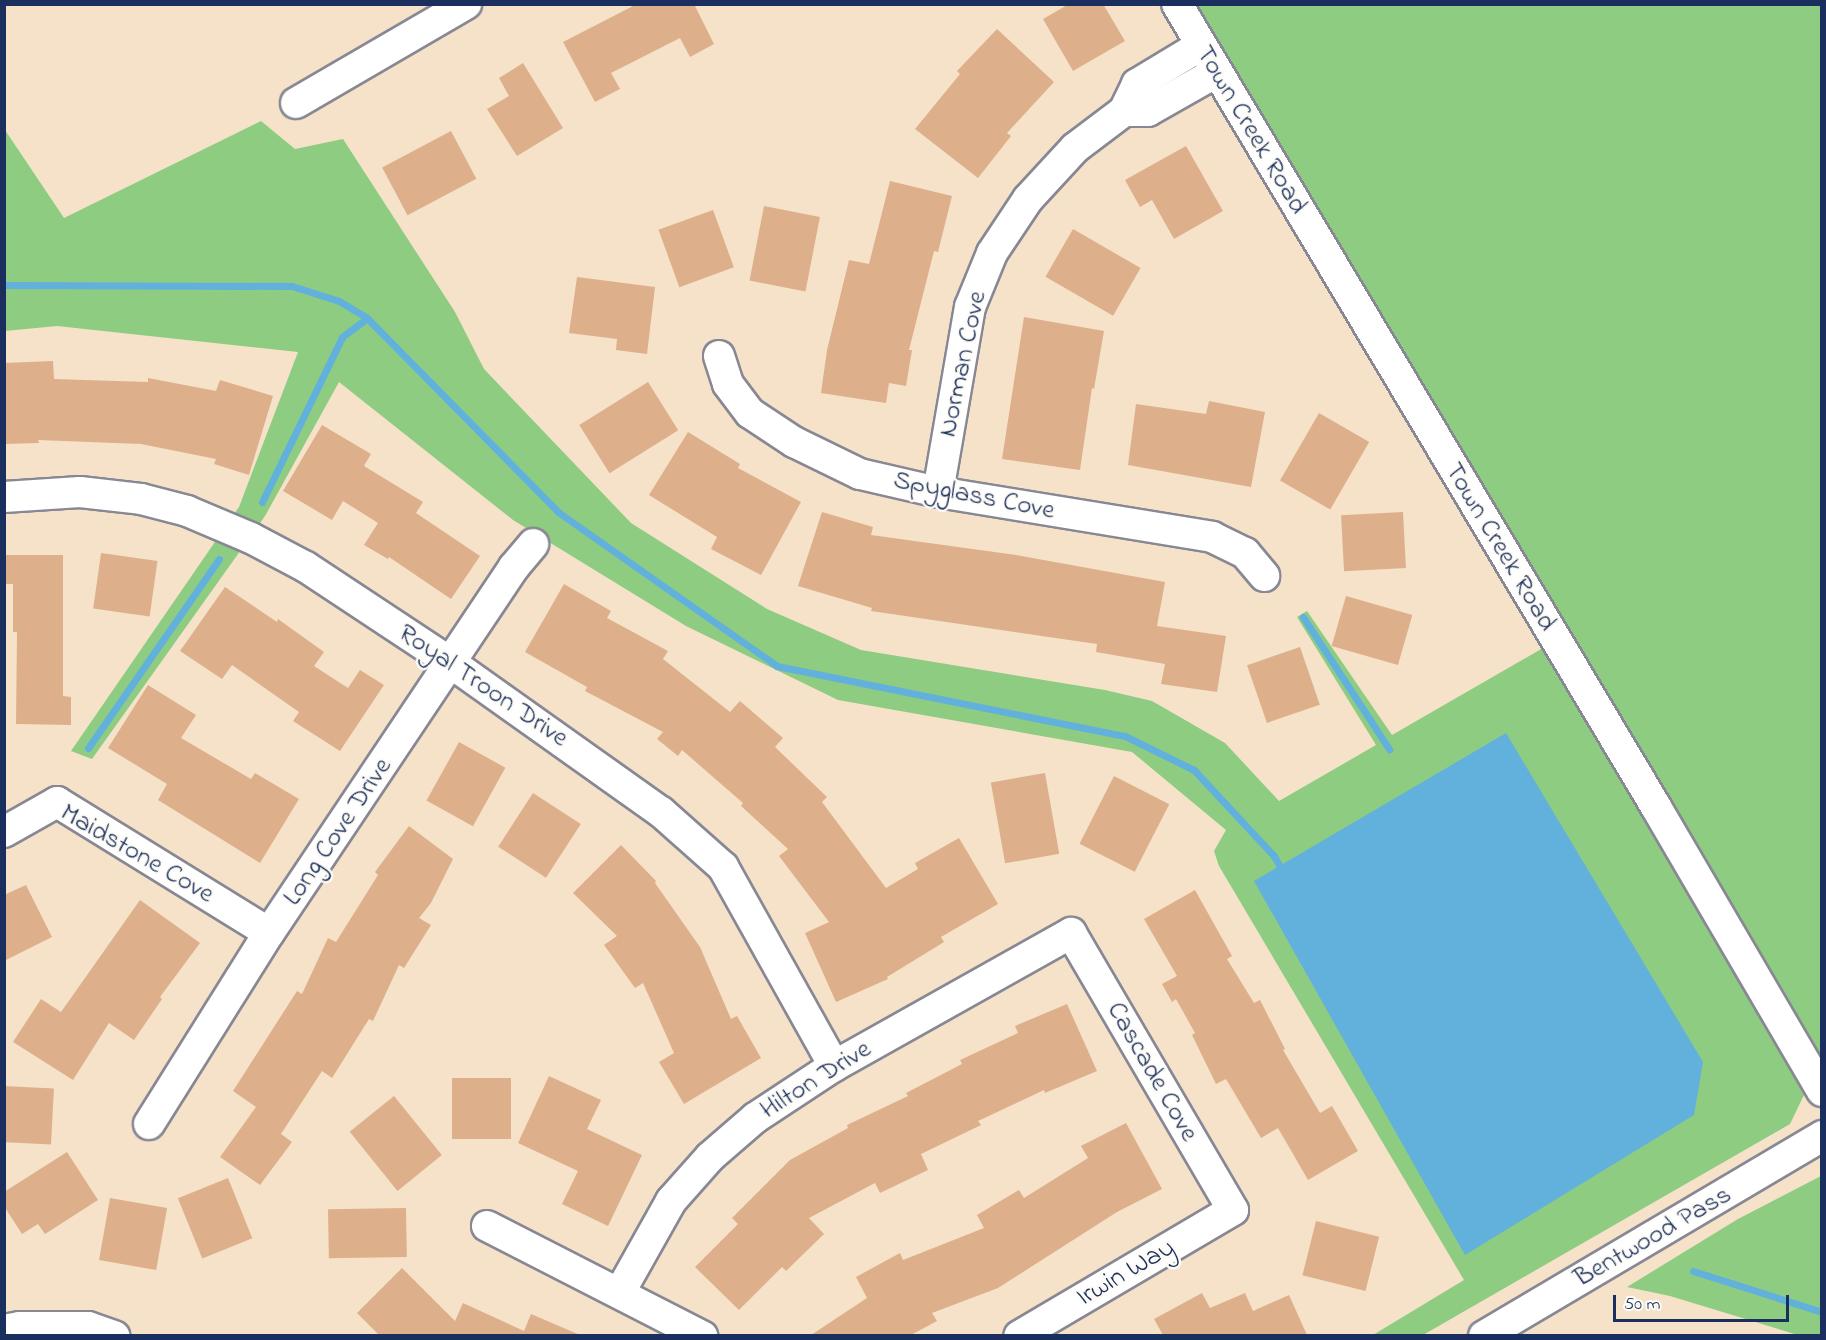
<!DOCTYPE html>
<style>
body{margin:0}
#map{position:relative;width:1826px;height:1340px;overflow:hidden;background:#f5e2c9;font-family:"Indie Flower",sans-serif}
div>[style]{position:absolute}
[style*='--x']{left:calc(var(--x)*1px);top:calc(var(--y)*1px);width:calc(var(--w)*1px);rotate:calc(var(--a)*1deg)}
.green>*{inset:0;background:#8ecc82}
.water>*{inset:0;background:#62b1dc}
.stream>*{height:7px;margin:-3.5px;padding:0 3.5px;transform-origin:3.5px;border-radius:3.5px;background:#62b1dc}
.building>*{inset:0;background:#ddb08b;transform-origin:0 0}
.roads{filter:drop-shadow(2px 0 #888894) drop-shadow(-2px 0 #888894) drop-shadow(0 2px #888894) drop-shadow(0 -2px #888894)}
.minor>*{height:30px;margin:-15px;padding:0 15px;transform-origin:15px;border-radius:15px;background:#fff}
span{translate:-50% -50%;white-space:nowrap;text-align:center;line-height:1.15;-webkit-text-stroke:5px #fdfcf7;paint-order:stroke}
.street-label{font-size:27px;color:#1b2f5e}
.frame{position:absolute;inset:0;border:6px solid #1b2f5e;pointer-events:none}
.scale{position:absolute;left:1613px;top:1295px;width:176px;height:27px;box-sizing:border-box;border:3px solid #1b2f5e;border-top:0;padding-left:8px;font-size:18px;line-height:21px;white-space:nowrap;color:#1b2f5e;-webkit-text-stroke:4px #fdfcf7;paint-order:stroke}
</style>
<div id="map">
<div class="green">
<i style="clip-path:polygon(1188px 5px,1821px 5px,1821px 1066px)"></i>
<i style="clip-path:polygon(261px 121px,295px 149px,343px 139px,455px 312px,484px 369px,631px 523px,767px 609px,861px 650px,1105px 690px,1152px 701px,1225px 743px,1279px 801px,1376px 745px,1297px 617px,1307px 611px,1392px 735px,1550px 644px,1804px 1095px,1790px 1124px,1423px 1335px,1373px 1335px,1464px 1280px,1219px 866px,1214px 851px,1226px 830px,1132px 752px,838px 700px,686px 626px,513px 520px,339px 382px,265px 516px,92px 759px,71px 751px,239px 507px,298px 352px,57px 326px,5px 331px,5px 130px,64px 218px)"></i>
<i style="clip-path:polygon(1821px 1176px,1821px 1335px,1798px 1335px,1670px 1296px,1627px 1287px,1738px 1219px)"></i>
</div>
<div class="water">
<i style="clip-path:polygon(1506px 733px,1703px 1062px,1694px 1115px,1465px 1255px,1254px 881px)"></i>
</div>
<div class="stream">
<i style="--x:4;--y:285;--w:288;--a:0.2"></i>
<i style="--x:292;--y:286;--w:49;--a:17.7"></i>
<i style="--x:339;--y:301;--w:33;--a:31"></i>
<i style="--x:367;--y:318;--w:272;--a:45.4"></i>
<i style="--x:558;--y:512;--w:268;--a:35.1"></i>
<i style="--x:777;--y:666;--w:355;--a:11.4"></i>
<i style="--x:1125;--y:736;--w:77;--a:26.2"></i>
<i style="--x:1194;--y:770;--w:117;--a:47.1"></i>
<i style="--x:1274;--y:856;--w:21;--a:61"></i>
<i style="--x:262;--y:502;--w:183;--a:-64.1"></i>
<i style="--x:342;--y:337;--w:31;--a:-37"></i>
<i style="--x:1303;--y:617;--w:158;--a:56.9"></i>
<i style="--x:88;--y:748;--w:230;--a:-55.3"></i>
<i style="--x:1693;--y:1271;--w:135;--a:17.6"></i>
</div>
<div class="building">
<i style="clip-path:polygon(637px 4px,694px 4px,714px 44px,690px 57px,680px 38px,611px 73px,620px 89px,595px 102px,563px 42px)"></i>
<i style="clip-path:polygon(1069px 4px,1103px 4px,1125px 41px,1073px 71px,1043px 19px)"></i>
<i style="clip-path:polygon(997px 29px,1054px 82px,1007px 133px,1011px 136px,978px 178px,915px 129px,960px 74px,957px 71px)"></i>
<i style="clip-path:polygon(523px 63px,563px 128px,517px 156px,487px 109px,509px 96px,499px 78px)"></i>
<i style="left:451px;top:131px;width:54px;height:78px;rotate:62deg"></i>
<i style="clip-path:polygon(1186px 146px,1223px 211px,1174px 239px,1152px 200px,1140px 207px,1125px 180px)"></i>
<i style="clip-path:polygon(890px 181px,952px 196px,938px 252px,934px 251px,909px 350px,912px 350px,906px 386px,889px 383px,886px 403px,821px 393px,827px 350px,849px 260px,869px 264px)"></i>
<i style="left:764px;top:206px;width:57px;height:76px;rotate:11deg"></i>
<i style="left:713px;top:210px;width:61px;height:58px;rotate:70deg"></i>
<i style="left:1073px;top:229px;width:78px;height:55px;rotate:30deg"></i>
<i style="clip-path:polygon(577px 277px,655px 287px,647px 354px,616px 350px,617px 339px,569px 333px)"></i>
<i style="clip-path:polygon(1024px 317px,1104px 331px,1094px 389px,1092px 388px,1080px 470px,1002px 459px)"></i>
<i style="clip-path:polygon(53px 361px,54px 379px,148px 382px,148px 378px,216px 391px,220px 380px,273px 396px,249px 475px,214px 464px,216px 459px,141px 444px,38px 440px,39px 443px,4px 444px,4px 363px)"></i>
<i style="left:648px;top:382px;width:57px;height:81px;rotate:58deg"></i>
<i style="clip-path:polygon(1209px 401px,1265px 412px,1251px 487px,1128px 465px,1136px 404px,1206px 414px)"></i>
<i style="left:1319px;top:413px;width:58px;height:78px;rotate:30deg"></i>
<i style="clip-path:polygon(322px 425px,371px 454px,364px 466px,423px 502px,416px 513px,480px 556px,451px 599px,389px 557px,388px 559px,364px 545px,378px 523px,343px 501px,332px 520px,283px 491px)"></i>
<i style="clip-path:polygon(688px 432px,740px 464px,738px 468px,801px 502px,761px 575px,711px 549px,717px 537px,649px 495px)"></i>
<i style="clip-path:polygon(822px 512px,873px 527px,871px 535px,1016px 555px,1165px 582px,1157px 626px,1226px 636px,1217px 692px,1161px 684px,1165px 664px,1096px 652px,1097px 644px,871px 611px,872px 608px,798px 586px)"></i>
<i style="left:1403px;top:512px;width:56px;height:62px;rotate:87deg"></i>
<i style="left:101px;top:553px;width:57px;height:56px;rotate:8deg"></i>
<i style="clip-path:polygon(4px 555px,63px 555px,63px 696px,71px 697px,71px 725px,16px 724px,17px 632px,13px 632px,13px 584px,4px 584px)"></i>
<i style="clip-path:polygon(564px 584px,611px 611px,607px 618px,668px 651px,663px 659px,730px 712px,740px 701px,783px 738px,775px 747px,827px 797px,822px 802px,886px 888px,918px 869px,915px 863px,959px 838px,998px 904px,941px 937px,944px 942px,887px 977px,888px 979px,836px 1002px,805px 933px,829px 922px,779px 856px,788px 849px,741px 806px,743px 803px,682px 750px,678px 756px,657px 739px,663px 732px,585px 691px,587px 687px,525px 652px)"></i>
<i style="clip-path:polygon(225px 587px,277px 622px,278px 619px,324px 652px,314px 666px,348px 688px,360px 670px,384px 685px,340px 751px,293px 721px,299px 712px,232px 665px,222px 679px,180px 651px)"></i>
<i style="left:1346px;top:596px;width:69px;height:52px;rotate:16deg"></i>
<i style="left:1300px;top:647px;width:61px;height:56px;rotate:71deg"></i>
<i style="clip-path:polygon(148px 685px,196px 715px,181px 738px,251px 779px,255px 773px,299px 799px,260px 863px,158px 800px,167px 784px,108px 748px)"></i>
<i style="left:459px;top:742px;width:53px;height:67px;rotate:29deg"></i>
<i style="left:1045px;top:773px;width:82px;height:55px;rotate:80deg"></i>
<i style="left:1114px;top:776px;width:62px;height:76px;rotate:27deg"></i>
<i style="left:533px;top:793px;width:57px;height:64px;rotate:33deg"></i>
<i style="clip-path:polygon(409px 826px,453px 859px,431px 903px,419px 918px,431px 925px,404px 968px,399px 965px,373px 1021px,369px 1019px,332px 1078px,322px 1071px,281px 1134px,292px 1142px,260px 1185px,220px 1157px,256px 1107px,233px 1091px,297px 991px,302px 994px,328px 938px,336px 942px,378px 875px,375px 872px)"></i>
<i style="clip-path:polygon(621px 845px,656px 881px,655px 883px,700px 947px,731px 1019px,737px 1016px,761px 1058px,684px 1104px,659px 1062px,674px 1053px,643px 983px,635px 988px,604px 945px,617px 936px,573px 893px)"></i>
<i style="clip-path:polygon(26px 885px,52px 937px,4px 961px,4px 895px)"></i>
<i style="clip-path:polygon(1195px 890px,1232px 956px,1227px 959px,1254px 1003px,1260px 1000px,1285px 1049px,1283px 1050px,1320px 1113px,1332px 1106px,1358px 1151px,1308px 1180px,1278px 1128px,1261px 1138px,1226px 1079px,1216px 1084px,1192px 1035px,1195px 1033px,1176px 999px,1172px 1002px,1162px 984px,1177px 976px,1144px 919px)"></i>
<i style="clip-path:polygon(140px 900px,200px 943px,160px 997px,162px 999px,134px 1040px,109px 1023px,73px 1080px,13px 1042px,41px 999px,61px 1012px)"></i>
<i style="clip-path:polygon(1067px 1004px,1097px 1071px,1045px 1093px,1044px 1090px,978px 1121px,981px 1125px,921px 1154px,928px 1170px,880px 1193px,875px 1183px,809px 1218px,824px 1234px,786px 1271px,782px 1267px,739px 1310px,695px 1267px,738px 1224px,732px 1218px,790px 1160px,848px 1128px,847px 1125px,908px 1096px,906px 1093px,962px 1064px,960px 1060px,1018px 1033px,1015px 1026px)"></i>
<i style="clip-path:polygon(549px 1076px,601px 1100px,587px 1129px,642px 1155px,608px 1226px,562px 1204px,578px 1171px,518px 1143px)"></i>
<i style="left:452px;top:1078px;width:59px;height:61px"></i>
<i style="left:4px;top:1086px;width:50px;height:56px;rotate:3deg"></i>
<i style="left:394px;top:1096px;width:76px;height:57px;rotate:51deg"></i>
<i style="clip-path:polygon(1126px 1123px,1162px 1189px,1117px 1212px,998px 1288px,932px 1313px,937px 1321px,911px 1335px,811px 1335px,867px 1298px,856px 1277px,900px 1253px,903px 1260px,984px 1228px,977px 1215px,1019px 1190px,1024px 1198px,1088px 1158px,1081px 1146px)"></i>
<i style="clip-path:polygon(67px 1152px,98px 1200px,45px 1234px,38px 1224px,22px 1234px,4px 1206px,4px 1192px)"></i>
<i style="left:228px;top:1178px;width:65px;height:54px;rotate:68deg"></i>
<i style="left:110px;top:1198px;width:58px;height:63px;rotate:10deg"></i>
<i style="left:406px;top:1208px;width:49px;height:78px;rotate:89deg"></i>
<i style="left:1316px;top:1221px;width:65px;height:56px;rotate:14deg"></i>
<i style="clip-path:polygon(402px 1268px,455px 1321px,463px 1303px,524px 1331px,531px 1314px,580px 1335px,379px 1335px,357px 1313px)"></i>
<i style="clip-path:polygon(1202px 1293px,1210px 1308px,1245px 1293px,1253px 1311px,1289px 1295px,1307px 1335px,1163px 1335px,1154px 1319px)"></i>
</div>
<div class="roads">
<div class="minor">
<i style="--x:1177;--y:4;--w:935;--a:59.18"></i>
<i style="--x:1656;--y:807;--w:329;--a:59.7"></i>
<i style="--x:296;--y:103;--w:197;--a:-30.2"></i>
<i style="--x:1124;--y:111;--w:24;--a:0"></i>
<i style="--x:1148;--y:111;--w:77;--a:-29.6"></i>
<i style="--x:719;--y:356;--w:29;--a:72"></i>
<i style="--x:728;--y:384;--w:36;--a:53"></i>
<i style="--x:750;--y:413;--w:53;--a:33.4"></i>
<i style="--x:794;--y:442;--w:73;--a:25.9"></i>
<i style="--x:860;--y:474;--w:80;--a:13"></i>
<i style="--x:938;--y:492;--w:278;--a:9.3"></i>
<i style="--x:1212;--y:537;--w:37;--a:26"></i>
<i style="--x:1245;--y:553;--w:30;--a:50"></i>
<i style="--x:938;--y:492;--w:188;--a:-80.2"></i>
<i style="--x:970;--y:307;--w:58;--a:-67.8"></i>
<i style="--x:992;--y:253;--w:65;--a:-56.3"></i>
<i style="--x:1028;--y:199;--w:69;--a:-47.3"></i>
<i style="--x:1075;--y:148;--w:61;--a:-37.1"></i>
<i style="--x:1124;--y:111;--w:30;--a:-64"></i>
<i style="--x:1137;--y:84;--w:74;--a:-31.1"></i>
<i style="--x:4;--y:497;--w:76;--a:-3.8"></i>
<i style="--x:80;--y:492;--w:61;--a:6.5"></i>
<i style="--x:141;--y:499;--w:48;--a:14.6"></i>
<i style="--x:187;--y:511;--w:69;--a:22.9"></i>
<i style="--x:251;--y:538;--w:62;--a:27.8"></i>
<i style="--x:306;--y:567;--w:174;--a:33.5"></i>
<i style="--x:451;--y:663;--w:257;--a:35.4"></i>
<i style="--x:661;--y:812;--w:83;--a:41.6"></i>
<i style="--x:723;--y:867;--w:228;--a:60.8"></i>
<i style="--x:4;--y:832;--w:61;--a:-29.5"></i>
<i style="--x:57;--y:802;--w:249;--a:31.7"></i>
<i style="--x:149;--y:1124;--w:226;--a:-57.9"></i>
<i style="--x:269;--y:933;--w:440;--a:-56.2"></i>
<i style="--x:514;--y:567;--w:30;--a:-50"></i>
<i style="--x:487;--y:1226;--w:242;--a:27.1"></i>
<i style="--x:620;--y:1292;--w:104;--a:-60.7"></i>
<i style="--x:671;--y:1201;--w:59;--a:-48.4"></i>
<i style="--x:710;--y:1157;--w:60;--a:-40.9"></i>
<i style="--x:755;--y:1118;--w:95;--a:-33.4"></i>
<i style="--x:834;--y:1066;--w:272;--a:-29.3"></i>
<i style="--x:1071;--y:933;--w:321;--a:59.7"></i>
<i style="--x:1233;--y:1210;--w:248;--a:149.5"></i>
<i style="--x:4;--y:1330;--w:16;--a:-11"></i>
<i style="--x:20;--y:1327;--w:68;--a:0"></i>
<i style="--x:88;--y:1327;--w:28;--a:19"></i>
<i style="--x:1484;--y:1336;--w:393;--a:-30.6"></i>
</div>
</div>
<div class="street-label">
<span style="left:1251px;top:130px;rotate:59deg">Town Creek Road</span>
<span style="left:963px;top:364px;rotate:-78deg">Norman Cove</span>
<span style="left:974px;top:496px;rotate:11deg">Spyglass Cove</span>
<span style="left:1500px;top:547px;rotate:59deg">Town Creek Road</span>
<span style="left:483px;top:686px;rotate:34deg">Royal Troon Drive</span>
<span style="left:338px;top:832px;rotate:-56deg">Long Cove Drive</span>
<span style="left:137px;top:854px;rotate:30deg">Maidstone Cove</span>
<span style="left:1152px;top:1072px;rotate:60deg">Cascade Cove</span>
<span style="left:816px;top:1080px;rotate:-32deg">Hilton Drive</span>
<span style="left:1653px;top:1237px;rotate:-30deg">Bentwood Pass</span>
<span style="left:1126px;top:1273px;rotate:-30deg">Irwin Way</span>
</div>
<div class="frame"></div>
<div class="scale">50 m</div>
</div>
